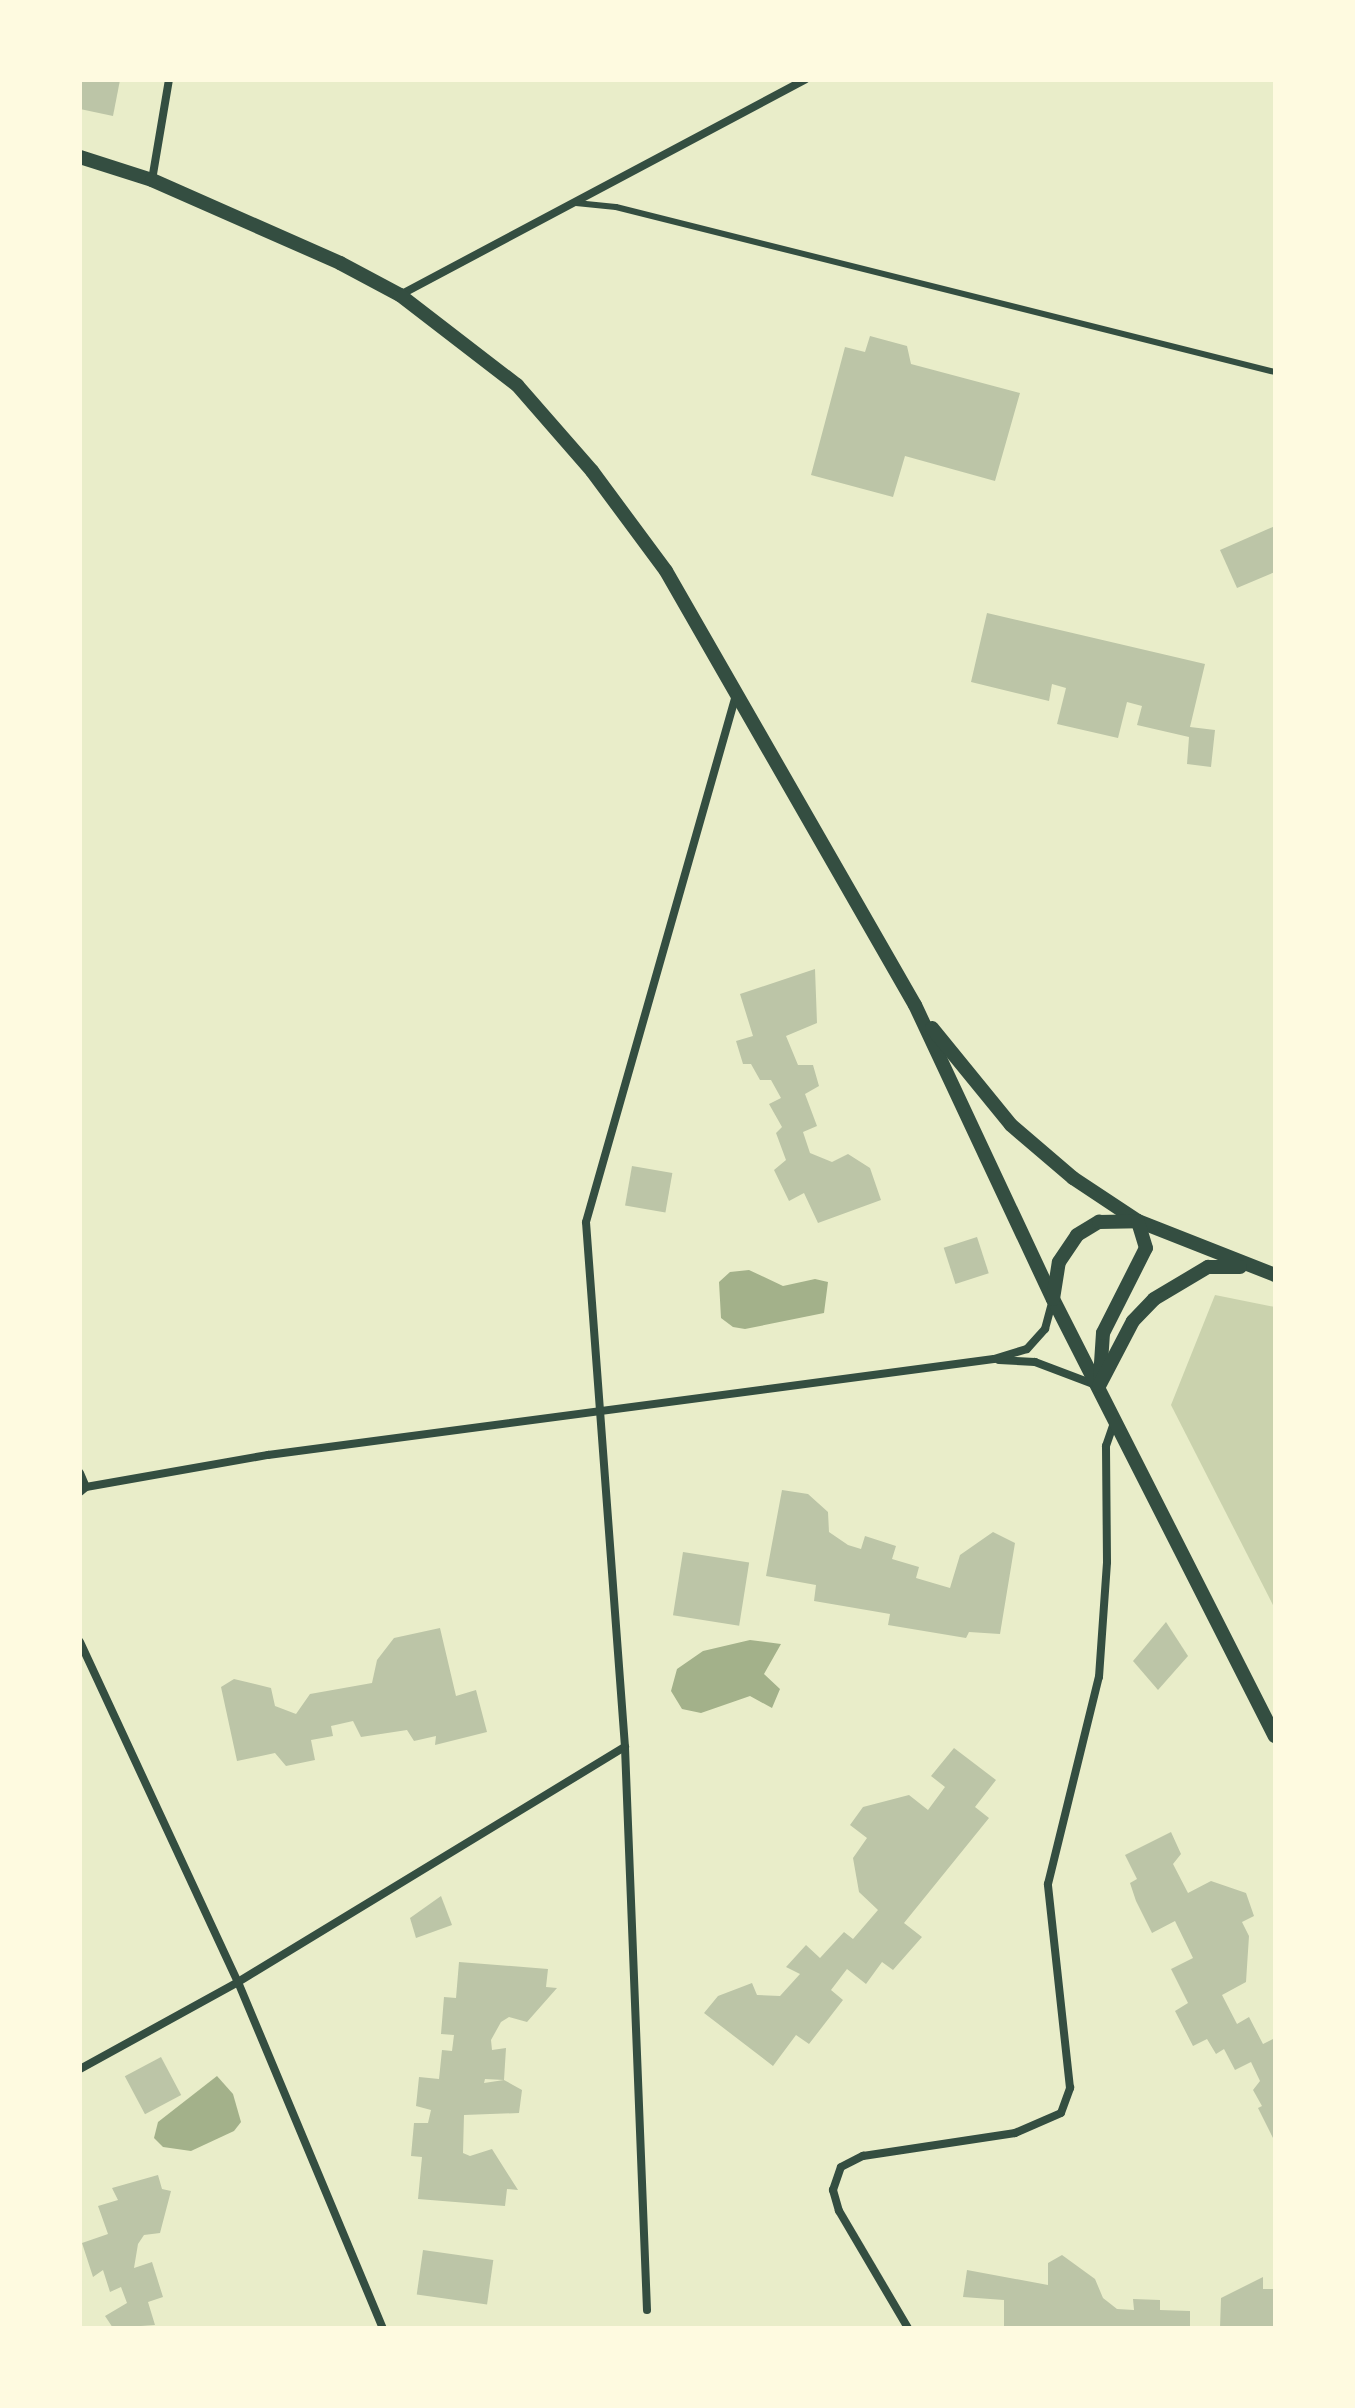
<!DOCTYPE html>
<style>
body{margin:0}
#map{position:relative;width:1355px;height:2408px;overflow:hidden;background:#e9edc9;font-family:Helvetica,sans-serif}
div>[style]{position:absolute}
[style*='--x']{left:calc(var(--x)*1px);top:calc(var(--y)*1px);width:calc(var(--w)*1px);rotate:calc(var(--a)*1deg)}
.green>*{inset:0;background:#cad2ad}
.water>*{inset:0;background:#a3b18a}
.building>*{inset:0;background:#bcc5a7;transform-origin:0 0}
.service>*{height:6px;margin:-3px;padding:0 3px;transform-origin:3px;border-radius:3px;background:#344e41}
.minor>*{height:8px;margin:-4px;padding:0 4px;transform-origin:4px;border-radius:4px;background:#344e41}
.tertiary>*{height:14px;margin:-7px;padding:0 7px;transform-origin:7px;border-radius:7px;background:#344e41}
span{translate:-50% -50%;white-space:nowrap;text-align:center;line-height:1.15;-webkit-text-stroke:7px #fefae0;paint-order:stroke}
.frame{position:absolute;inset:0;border:82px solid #fefae0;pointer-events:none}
</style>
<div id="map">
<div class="green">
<i style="clip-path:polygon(1215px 1295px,1275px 1307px,1275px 1609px,1171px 1405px)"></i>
</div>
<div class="water">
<i style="clip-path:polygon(749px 1270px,783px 1286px,815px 1279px,828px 1282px,824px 1313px,745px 1329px,733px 1327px,721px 1318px,719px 1282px,730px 1272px)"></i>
<i style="clip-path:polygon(750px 1640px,781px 1644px,764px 1674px,780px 1689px,772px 1708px,750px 1696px,701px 1713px,682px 1709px,671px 1691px,677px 1669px,703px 1651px)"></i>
<i style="clip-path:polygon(217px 2076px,233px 2094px,241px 2122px,234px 2131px,191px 2151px,163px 2147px,154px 2138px,158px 2122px)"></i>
</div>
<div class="building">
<i style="clip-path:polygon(80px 80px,120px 80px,113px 116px,80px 109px)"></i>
<i style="clip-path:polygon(870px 336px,907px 346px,911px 364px,1020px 393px,995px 481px,905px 456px,893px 497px,811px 475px,845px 347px,865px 352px)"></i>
<i style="clip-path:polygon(1275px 526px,1275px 572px,1237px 588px,1220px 550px)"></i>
<i style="clip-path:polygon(987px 613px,1205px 664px,1190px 727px,1215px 730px,1211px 767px,1187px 764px,1189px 737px,1137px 725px,1142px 706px,1127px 702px,1118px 738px,1057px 724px,1066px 688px,1052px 684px,1049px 701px,971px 682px)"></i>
<i style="clip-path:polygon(815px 969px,817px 1023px,786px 1036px,798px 1065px,813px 1065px,819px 1086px,805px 1094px,817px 1126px,803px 1132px,810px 1153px,832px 1162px,848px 1154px,870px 1168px,881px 1200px,818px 1223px,804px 1193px,789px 1201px,774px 1170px,786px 1160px,776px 1133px,782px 1127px,769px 1104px,781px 1098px,771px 1080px,760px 1080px,751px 1064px,743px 1064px,736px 1041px,753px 1036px,740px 994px)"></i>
<i style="left:632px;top:1166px;width:41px;height:40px;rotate:10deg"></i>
<i style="left:977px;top:1237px;width:38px;height:35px;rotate:72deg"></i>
<i style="clip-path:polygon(782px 1490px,808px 1494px,828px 1512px,829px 1532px,848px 1545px,861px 1549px,865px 1536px,896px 1546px,892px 1559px,919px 1567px,916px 1578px,950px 1588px,960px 1555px,993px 1532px,1015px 1543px,1000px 1634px,969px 1632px,966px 1638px,888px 1625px,890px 1614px,814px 1601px,816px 1585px,766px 1576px)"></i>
<i style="left:683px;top:1552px;width:67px;height:64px;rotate:9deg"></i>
<i style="clip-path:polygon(1166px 1622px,1188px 1656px,1158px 1690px,1133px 1661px)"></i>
<i style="clip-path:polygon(440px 1628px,456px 1696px,476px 1690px,487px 1732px,435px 1745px,436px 1736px,414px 1741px,407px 1730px,361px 1737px,353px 1721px,331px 1726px,333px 1736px,311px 1740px,315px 1760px,286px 1766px,275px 1753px,237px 1761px,221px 1687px,234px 1679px,271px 1688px,275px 1706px,296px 1714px,310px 1694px,372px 1683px,377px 1660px,394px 1638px)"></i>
<i style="clip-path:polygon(954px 1748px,996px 1780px,975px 1807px,989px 1818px,904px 1923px,922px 1937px,893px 1970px,882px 1962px,866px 1984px,847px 1969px,831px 1990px,843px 2000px,809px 2044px,796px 2035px,773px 2066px,704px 2013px,718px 1996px,752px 1983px,757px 1995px,780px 1996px,800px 1974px,786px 1967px,806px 1945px,820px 1958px,844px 1932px,853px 1939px,878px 1910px,859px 1892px,853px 1858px,867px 1838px,850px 1825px,863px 1807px,909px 1795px,928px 1810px,945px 1787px,931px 1776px)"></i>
<i style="clip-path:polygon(1171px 1832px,1181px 1854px,1173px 1864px,1188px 1893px,1211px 1881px,1246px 1893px,1254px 1916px,1242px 1922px,1249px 1936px,1246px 1982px,1222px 1995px,1237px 2024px,1249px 2017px,1263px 2044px,1275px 2038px,1275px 2142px,1258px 2108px,1262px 2106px,1253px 2090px,1260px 2081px,1251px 2062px,1235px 2070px,1224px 2049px,1216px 2054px,1207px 2039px,1193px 2046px,1175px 2011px,1188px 2003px,1171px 1969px,1193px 1958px,1175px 1921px,1152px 1933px,1136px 1901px,1130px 1883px,1137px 1879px,1125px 1855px)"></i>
<i style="clip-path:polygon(441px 1896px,452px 1925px,416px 1938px,410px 1918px)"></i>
<i style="clip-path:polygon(459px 1962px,548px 1969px,546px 1987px,557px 1988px,527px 2022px,509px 2017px,501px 2022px,491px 2040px,492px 2050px,506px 2048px,504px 2080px,485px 2079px,484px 2083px,504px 2080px,522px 2090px,519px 2113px,464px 2115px,463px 2153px,470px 2156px,492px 2149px,518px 2190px,507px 2189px,505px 2206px,418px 2199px,422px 2157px,411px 2156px,414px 2123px,428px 2123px,431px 2110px,416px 2106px,419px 2077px,439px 2079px,442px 2050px,452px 2051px,454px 2035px,441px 2034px,444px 1997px,456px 1998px)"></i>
<i style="left:161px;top:2057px;width:43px;height:41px;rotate:62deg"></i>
<i style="clip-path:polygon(158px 2175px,162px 2189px,171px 2191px,160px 2233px,144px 2235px,138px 2244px,134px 2268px,152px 2262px,163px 2297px,148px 2302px,155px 2325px,113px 2328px,105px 2316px,127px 2303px,121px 2287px,110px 2292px,103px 2270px,93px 2277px,82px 2243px,108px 2234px,98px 2206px,118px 2200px,112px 2188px)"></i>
<i style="left:423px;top:2250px;width:71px;height:45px;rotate:8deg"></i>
<i style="clip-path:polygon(1062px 2255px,1095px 2279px,1103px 2298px,1117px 2309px,1134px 2310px,1133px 2299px,1160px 2300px,1160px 2310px,1190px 2311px,1190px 2328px,1004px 2328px,1004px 2300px,963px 2297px,967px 2270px,1048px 2285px,1048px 2263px)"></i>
<i style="clip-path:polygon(1263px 2277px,1263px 2289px,1275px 2289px,1275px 2328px,1220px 2328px,1221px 2298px)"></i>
</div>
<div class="service">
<i style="--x:576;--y:203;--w:40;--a:5.7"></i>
<i style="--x:616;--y:207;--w:679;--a:14.06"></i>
</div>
<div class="minor">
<i style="--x:152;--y:180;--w:101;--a:-80.4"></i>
<i style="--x:400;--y:295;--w:459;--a:-28"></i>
<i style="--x:999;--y:1360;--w:36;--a:3"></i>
<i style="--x:1035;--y:1362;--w:65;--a:20.7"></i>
<i style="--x:80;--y:1473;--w:15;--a:67"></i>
<i style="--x:80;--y:1492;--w:8;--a:-40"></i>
<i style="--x:86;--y:1487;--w:185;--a:-10"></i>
<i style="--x:268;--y:1455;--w:732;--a:-7.53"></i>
<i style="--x:994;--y:1359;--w:34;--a:-17"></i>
<i style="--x:1027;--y:1349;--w:27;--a:-48"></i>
<i style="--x:1045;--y:1329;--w:30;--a:-75"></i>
<i style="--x:80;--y:1642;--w:375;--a:65.1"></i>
<i style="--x:238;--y:1982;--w:375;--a:67.3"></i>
<i style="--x:80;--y:2069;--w:180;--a:-28.8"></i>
<i style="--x:238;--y:1982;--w:453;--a:-31.3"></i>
<i style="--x:647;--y:2310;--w:563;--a:-92.24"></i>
<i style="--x:625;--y:1747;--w:526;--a:-94.25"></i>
<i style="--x:586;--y:1222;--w:548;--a:-74.11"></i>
<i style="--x:908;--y:2328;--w:136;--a:-120.5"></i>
<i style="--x:839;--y:2211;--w:22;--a:-106"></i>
<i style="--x:833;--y:2190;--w:24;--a:-71"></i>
<i style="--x:841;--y:2167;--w:25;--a:-27"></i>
<i style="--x:863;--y:2156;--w:154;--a:-8.6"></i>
<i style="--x:1015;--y:2133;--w:50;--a:-23.5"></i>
<i style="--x:1061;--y:2113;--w:27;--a:-70"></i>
<i style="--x:1070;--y:2088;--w:205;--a:-96.2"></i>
<i style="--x:1048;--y:1884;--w:213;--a:-76.2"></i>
<i style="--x:1099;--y:1677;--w:115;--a:-86"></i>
<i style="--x:1107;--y:1562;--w:116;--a:-90.5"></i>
<i style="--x:1106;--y:1446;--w:28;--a:-71"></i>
</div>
<div class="tertiary">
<i style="--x:80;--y:157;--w:76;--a:17.7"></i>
<i style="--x:152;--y:180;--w:206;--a:23.8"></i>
<i style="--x:340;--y:263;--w:68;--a:28.1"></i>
<i style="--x:400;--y:295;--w:148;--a:37.6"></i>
<i style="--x:517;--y:385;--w:114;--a:48.9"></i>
<i style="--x:592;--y:471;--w:124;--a:53.5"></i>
<i style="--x:666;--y:571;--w:500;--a:60.16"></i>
<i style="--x:915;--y:1005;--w:325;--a:64.9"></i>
<i style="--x:1053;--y:1299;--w:490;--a:63.1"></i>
<i style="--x:932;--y:1028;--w:125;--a:50.8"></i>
<i style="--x:1011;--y:1125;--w:82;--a:40.5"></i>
<i style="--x:1073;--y:1178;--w:78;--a:33.5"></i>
<i style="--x:1138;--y:1221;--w:147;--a:21.5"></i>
<i style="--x:1053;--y:1299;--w:37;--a:-81"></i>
<i style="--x:1059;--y:1262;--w:32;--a:-56"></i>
<i style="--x:1077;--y:1235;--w:26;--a:-31"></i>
<i style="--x:1099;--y:1222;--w:39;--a:-1"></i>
<i style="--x:1100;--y:1378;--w:45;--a:-86.2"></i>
<i style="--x:1103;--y:1333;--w:95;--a:-63.2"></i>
<i style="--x:1146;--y:1248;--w:28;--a:-107"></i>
<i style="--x:1099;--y:1386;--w:73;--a:-62.4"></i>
<i style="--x:1133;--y:1321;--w:30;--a:-46"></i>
<i style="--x:1154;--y:1299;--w:63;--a:-30.7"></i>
<i style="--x:1208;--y:1267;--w:32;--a:0"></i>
</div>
<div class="frame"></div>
</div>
